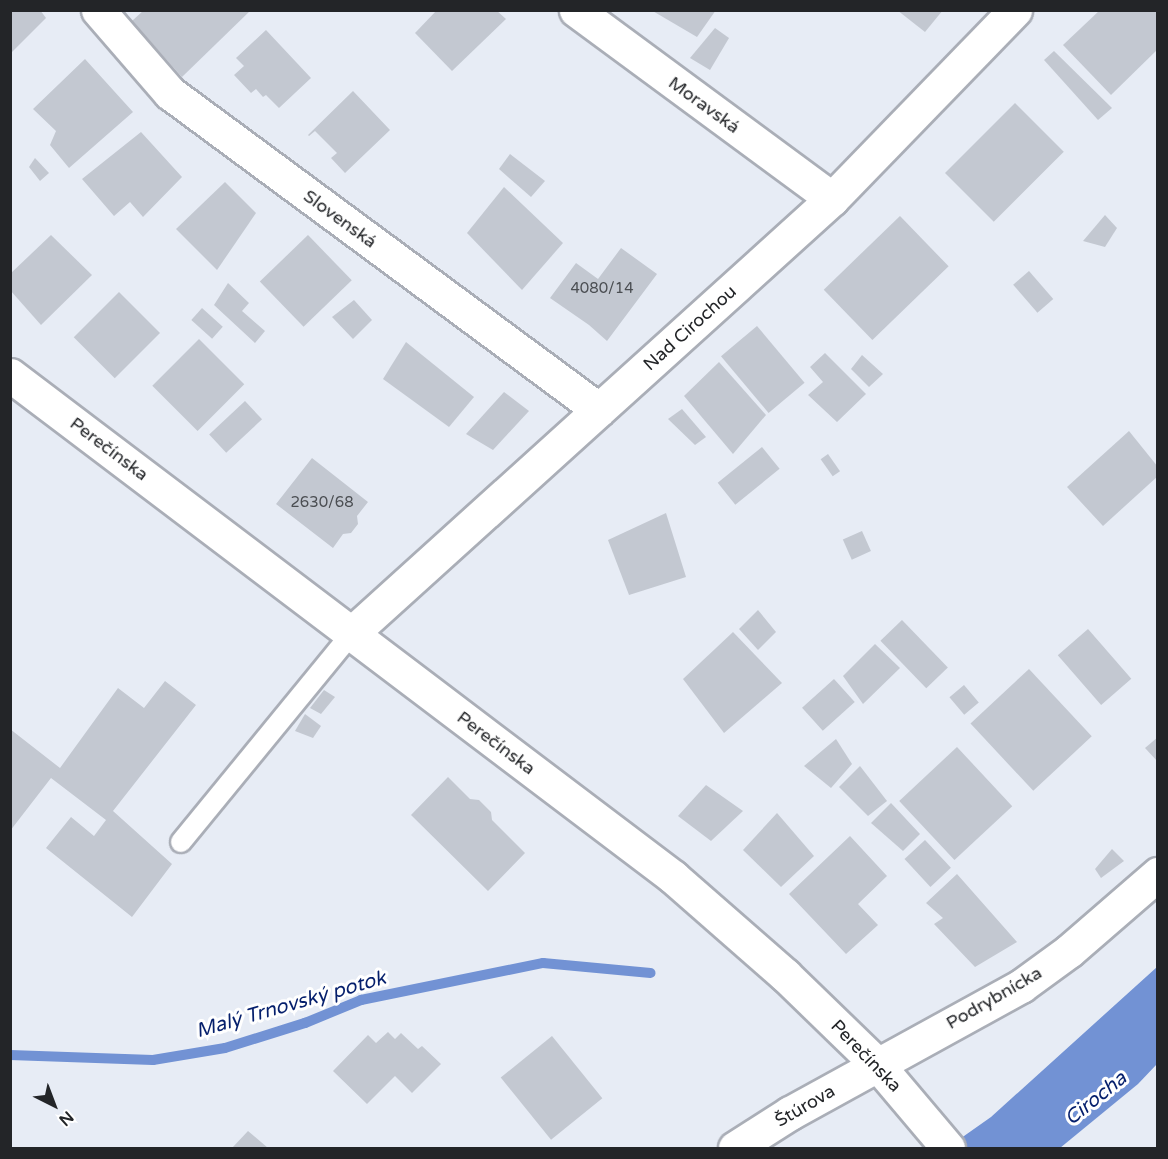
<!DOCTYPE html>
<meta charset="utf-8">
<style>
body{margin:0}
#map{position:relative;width:1168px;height:1159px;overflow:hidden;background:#e7ecf5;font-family:"Varela Round",sans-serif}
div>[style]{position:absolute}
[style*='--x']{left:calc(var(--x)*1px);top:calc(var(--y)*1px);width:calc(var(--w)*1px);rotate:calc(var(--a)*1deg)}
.water>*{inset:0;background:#7292d4}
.stream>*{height:10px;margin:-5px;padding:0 5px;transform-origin:5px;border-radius:5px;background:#7292d4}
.building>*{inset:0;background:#c3c8d1;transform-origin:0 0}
.roads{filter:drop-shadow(2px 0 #aaaeb7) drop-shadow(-2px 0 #aaaeb7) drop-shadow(0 2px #aaaeb7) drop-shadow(0 -2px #aaaeb7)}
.lane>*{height:20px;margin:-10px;padding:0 10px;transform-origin:10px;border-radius:10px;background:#fff}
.street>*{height:33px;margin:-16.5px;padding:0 16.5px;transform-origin:16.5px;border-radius:16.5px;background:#fff}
span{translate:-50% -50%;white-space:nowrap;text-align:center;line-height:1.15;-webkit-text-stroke:6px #fff;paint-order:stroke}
.number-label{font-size:15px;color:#4b4e52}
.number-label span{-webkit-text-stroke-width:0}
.street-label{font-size:18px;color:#232528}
.water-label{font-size:20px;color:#051f6c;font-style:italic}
.frame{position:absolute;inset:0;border:12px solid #232528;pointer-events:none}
.north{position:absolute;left:24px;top:1075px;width:60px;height:60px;-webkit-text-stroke:4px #fff;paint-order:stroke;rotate:138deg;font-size:16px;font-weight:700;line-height:24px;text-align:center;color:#232528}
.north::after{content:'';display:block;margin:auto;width:21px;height:27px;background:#232528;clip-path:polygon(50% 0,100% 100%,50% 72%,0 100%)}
</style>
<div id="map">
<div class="water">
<i style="clip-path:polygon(1157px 967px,1157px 1064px,1138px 1084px,1060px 1148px,947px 1148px,991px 1117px)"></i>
</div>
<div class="stream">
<i style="--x:10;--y:1055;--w:143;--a:2"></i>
<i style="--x:153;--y:1060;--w:73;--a:-9.5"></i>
<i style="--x:225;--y:1048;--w:84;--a:-17.4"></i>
<i style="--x:305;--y:1023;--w:61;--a:-22.3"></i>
<i style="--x:361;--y:1000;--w:186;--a:-11.5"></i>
<i style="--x:543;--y:963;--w:108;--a:5.3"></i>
</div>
<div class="building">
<i style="clip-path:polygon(10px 10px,40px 10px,46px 18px,10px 54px)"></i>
<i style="clip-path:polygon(144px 10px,251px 10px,182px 77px,132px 21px)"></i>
<i style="clip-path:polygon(437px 10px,496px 10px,506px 19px,452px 71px,415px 33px)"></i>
<i style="clip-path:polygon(651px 10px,716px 10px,697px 37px)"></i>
<i style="clip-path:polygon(897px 10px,943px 10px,925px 32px)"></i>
<i style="clip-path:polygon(1100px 10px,1158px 10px,1158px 49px,1111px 95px,1063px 45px)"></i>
<i style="clip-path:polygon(715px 28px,729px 38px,710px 70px,690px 58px)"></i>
<i style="clip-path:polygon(266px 30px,311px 78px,279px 108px,266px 95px,263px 97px,256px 89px,251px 93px,234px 75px,244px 66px,236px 58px)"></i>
<i style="clip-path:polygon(1054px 51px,1112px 108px,1098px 120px,1044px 60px)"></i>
<i style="clip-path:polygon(85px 59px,133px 112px,69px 168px,50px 145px,56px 131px,33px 109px)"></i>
<i style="clip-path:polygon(353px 91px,390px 130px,345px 173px,331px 158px,337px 153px,315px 131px,309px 136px,308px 135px)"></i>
<i style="left:1015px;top:103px;width:69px;height:99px;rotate:45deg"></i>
<i style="clip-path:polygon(141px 132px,182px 177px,143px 217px,130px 202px,114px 216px,82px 179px)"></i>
<i style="clip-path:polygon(510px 154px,545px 181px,531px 197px,499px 169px)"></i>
<i style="clip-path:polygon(35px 158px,49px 173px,40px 181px,29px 167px)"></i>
<i style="clip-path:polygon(225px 182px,256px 213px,217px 270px,176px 229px)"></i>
<i style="clip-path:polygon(504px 187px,563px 243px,522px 290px,467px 233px)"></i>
<i style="clip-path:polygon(1105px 215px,1117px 228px,1105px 247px,1083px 241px)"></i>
<i style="left:900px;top:216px;width:70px;height:106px;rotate:46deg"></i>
<i style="clip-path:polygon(51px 235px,92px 275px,41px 325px,10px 290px,10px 274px)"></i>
<i style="left:308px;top:235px;width:63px;height:67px;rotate:46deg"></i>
<i style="clip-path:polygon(621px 248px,657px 274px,607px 341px,589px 325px,550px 298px,576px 263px,598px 279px)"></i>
<i style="left:1029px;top:271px;width:37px;height:21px;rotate:49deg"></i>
<i style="clip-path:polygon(228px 283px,249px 303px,242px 311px,265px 331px,255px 343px,214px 305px)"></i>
<i style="left:119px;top:292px;width:58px;height:64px;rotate:45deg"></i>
<i style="clip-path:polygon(354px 300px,372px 320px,353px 339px,332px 317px)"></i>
<i style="left:202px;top:308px;width:28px;height:16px;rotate:42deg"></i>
<i style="left:757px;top:326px;width:74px;height:47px;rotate:50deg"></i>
<i style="left:199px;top:339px;width:64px;height:66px;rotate:45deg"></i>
<i style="clip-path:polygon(406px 342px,474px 397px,449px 427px,383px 379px)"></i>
<i style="clip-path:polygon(825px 353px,866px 394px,837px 422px,808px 395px,823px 382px,810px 367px)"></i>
<i style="clip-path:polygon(862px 355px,883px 374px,869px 387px,851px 369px)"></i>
<i style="clip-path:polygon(719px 362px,766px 415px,733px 454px,684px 396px)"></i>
<i style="clip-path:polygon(504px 392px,529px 411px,493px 450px,466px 434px)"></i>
<i style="left:245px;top:401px;width:25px;height:49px;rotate:47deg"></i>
<i style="clip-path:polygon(682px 409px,706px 437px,695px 445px,668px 419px)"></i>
<i style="clip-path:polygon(1129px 431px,1158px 467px,1158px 476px,1103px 526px,1067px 487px)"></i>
<i style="left:762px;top:447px;width:28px;height:57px;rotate:51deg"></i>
<i style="left:828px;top:454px;width:21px;height:9px;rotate:55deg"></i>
<i style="clip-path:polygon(312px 458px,368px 502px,357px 516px,358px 524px,351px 533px,343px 534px,333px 548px,276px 504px)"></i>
<i style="clip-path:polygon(666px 513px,686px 577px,629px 595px,608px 540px)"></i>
<i style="left:862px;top:531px;width:22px;height:21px;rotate:66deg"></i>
<i style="clip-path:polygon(758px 610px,776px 632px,758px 650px,739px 629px)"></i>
<i style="left:902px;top:620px;width:66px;height:30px;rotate:46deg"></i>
<i style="left:1088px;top:629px;width:66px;height:40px;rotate:49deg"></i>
<i style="clip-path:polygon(733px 632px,782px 683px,724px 733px,683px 679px)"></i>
<i style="clip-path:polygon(875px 644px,900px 668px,863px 704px,843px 676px)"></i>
<i style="left:1029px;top:669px;width:92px;height:80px;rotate:47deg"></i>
<i style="left:834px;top:679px;width:31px;height:43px;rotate:48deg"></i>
<i style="clip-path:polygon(165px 681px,196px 705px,113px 811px,172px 864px,132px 917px,46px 848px,71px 817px,94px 836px,106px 820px,51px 778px,10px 831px,10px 729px,60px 768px,118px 688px,144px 708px)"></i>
<i style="left:964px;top:685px;width:23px;height:19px;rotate:50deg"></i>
<i style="clip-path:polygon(324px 690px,335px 697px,321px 714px,310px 708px)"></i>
<i style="clip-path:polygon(305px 714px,321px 726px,313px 738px,295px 731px)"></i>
<i style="clip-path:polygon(1158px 737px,1158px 762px,1145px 748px)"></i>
<i style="clip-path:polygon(836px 739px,852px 764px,831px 788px,804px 766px)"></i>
<i style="left:957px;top:747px;width:81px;height:79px;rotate:47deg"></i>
<i style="clip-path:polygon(860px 766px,887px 801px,868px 816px,839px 787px)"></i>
<i style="clip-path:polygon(448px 777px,470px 799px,479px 800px,491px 812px,492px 820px,525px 853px,488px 891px,411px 815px)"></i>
<i style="clip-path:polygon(706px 785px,743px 811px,711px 841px,678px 816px)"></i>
<i style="clip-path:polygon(891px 803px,920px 834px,903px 851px,871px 823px)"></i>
<i style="clip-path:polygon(777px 813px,814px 856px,781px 887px,743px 850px)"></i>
<i style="clip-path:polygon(850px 836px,887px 876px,858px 904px,878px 925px,846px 954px,789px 894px)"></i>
<i style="left:925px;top:840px;width:38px;height:28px;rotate:47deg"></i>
<i style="clip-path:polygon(1112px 849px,1124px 861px,1101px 878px,1095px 869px)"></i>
<i style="clip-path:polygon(957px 874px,1017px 942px,975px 967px,934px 924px,943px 918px,926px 903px)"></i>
<i style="clip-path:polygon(388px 1032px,395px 1039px,401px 1033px,418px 1049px,422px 1046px,441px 1064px,412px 1093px,395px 1076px,367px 1104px,333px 1071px,368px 1035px,376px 1043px)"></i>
<i style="left:552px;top:1036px;width:80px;height:66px;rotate:51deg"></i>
<i style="clip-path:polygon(248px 1131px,268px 1148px,232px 1148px)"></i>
</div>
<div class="roads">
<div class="lane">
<i style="--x:181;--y:842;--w:270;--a:-50.7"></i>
</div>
<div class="street">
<i style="--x:98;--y:10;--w:110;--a:49.1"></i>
<i style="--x:170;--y:93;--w:533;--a:36.46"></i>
<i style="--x:576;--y:10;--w:318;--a:36.4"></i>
<i style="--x:10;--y:375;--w:832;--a:37.13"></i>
<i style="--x:673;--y:877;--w:149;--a:41.2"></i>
<i style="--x:785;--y:975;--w:128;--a:44.1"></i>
<i style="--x:877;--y:1064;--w:110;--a:49.8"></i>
<i style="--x:352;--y:633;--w:647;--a:-42.12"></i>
<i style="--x:832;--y:199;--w:263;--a:-45.9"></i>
<i style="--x:735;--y:1148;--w:65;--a:-32.5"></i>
<i style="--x:790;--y:1113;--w:264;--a:-28.8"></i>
<i style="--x:1021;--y:986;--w:59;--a:-36.1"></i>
<i style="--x:1069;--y:951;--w:118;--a:-40.9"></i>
</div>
</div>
<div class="number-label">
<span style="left:602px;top:289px">4080/14</span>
<span style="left:322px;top:503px">2630/68</span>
</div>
<div class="street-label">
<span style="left:704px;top:105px;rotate:36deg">Moravská</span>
<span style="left:340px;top:219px;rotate:36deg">Slovenská</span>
<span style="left:690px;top:328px;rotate:-42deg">Nad Cirochou</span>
<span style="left:109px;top:449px;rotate:37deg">Perečínska</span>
<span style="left:496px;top:743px;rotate:37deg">Perečínska</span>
<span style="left:994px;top:998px;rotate:-30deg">Podrybnícka</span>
<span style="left:866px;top:1056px;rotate:46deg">Perečínska</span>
<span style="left:805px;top:1106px;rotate:-30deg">Štúrova</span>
</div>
<div class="water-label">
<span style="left:291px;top:1005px;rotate:-16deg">Malý Trnovský potok</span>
<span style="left:1096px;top:1099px;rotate:-39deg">Cirocha</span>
</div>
<div class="frame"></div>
<div class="north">N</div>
</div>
